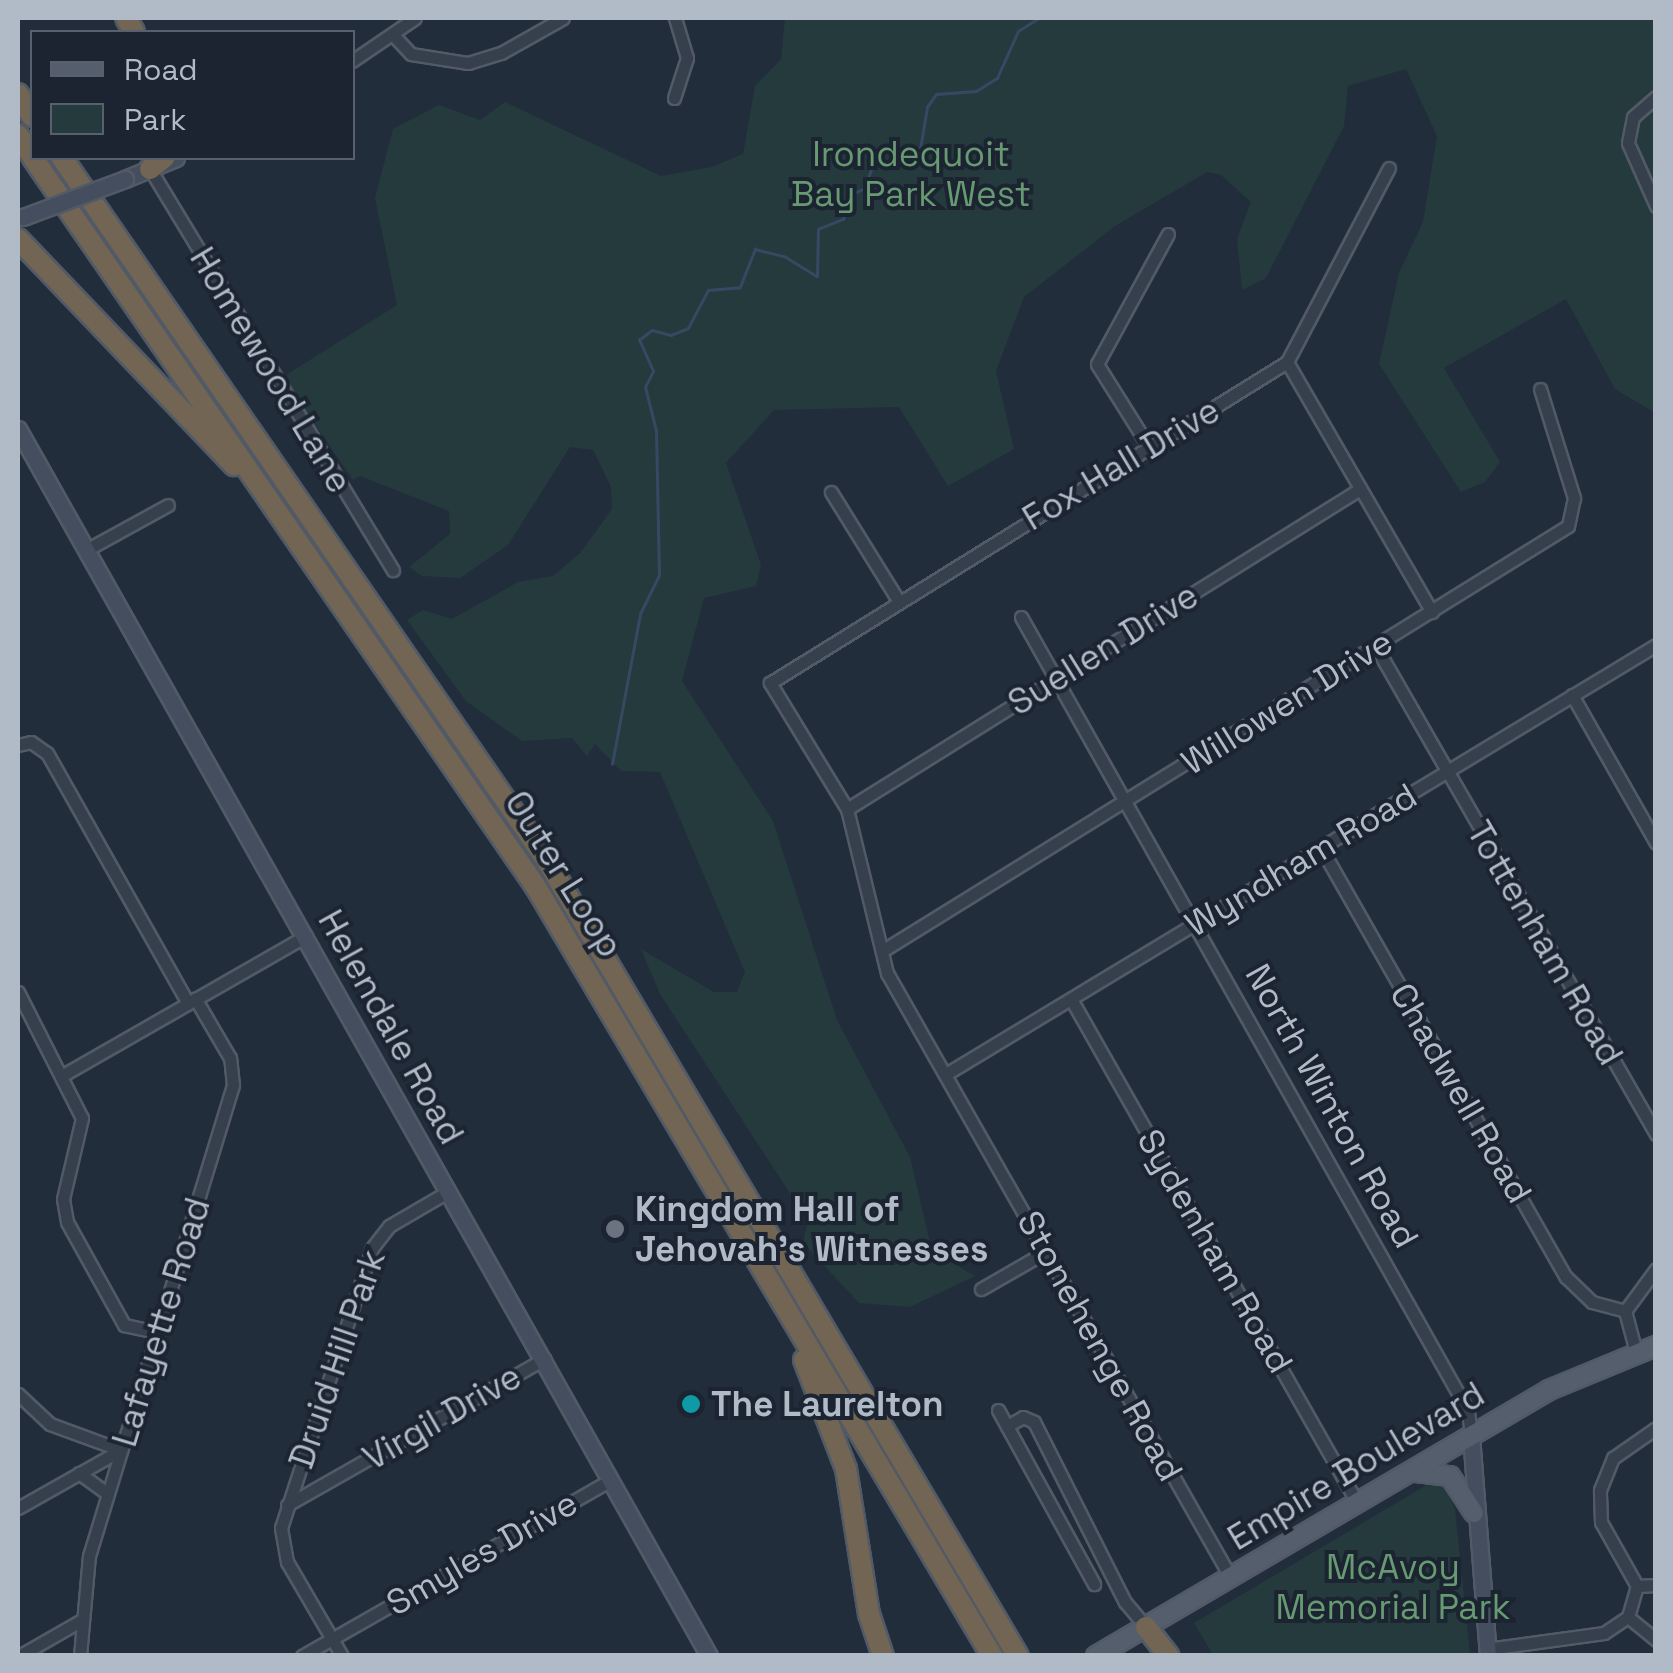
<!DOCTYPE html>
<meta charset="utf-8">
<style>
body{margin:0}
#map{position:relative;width:1673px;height:1673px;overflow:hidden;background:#222d3c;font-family:"Space Grotesk",sans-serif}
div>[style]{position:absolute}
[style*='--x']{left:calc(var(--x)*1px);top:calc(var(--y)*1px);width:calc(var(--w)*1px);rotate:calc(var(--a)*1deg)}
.green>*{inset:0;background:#243a3d}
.stream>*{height:2.5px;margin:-1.25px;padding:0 1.25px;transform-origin:1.25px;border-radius:1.25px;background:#354963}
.roads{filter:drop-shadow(2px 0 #515a66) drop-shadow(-2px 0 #515a66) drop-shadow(0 2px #515a66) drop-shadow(0 -2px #515a66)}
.street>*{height:11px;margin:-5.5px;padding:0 5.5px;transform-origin:5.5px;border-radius:5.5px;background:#363f4c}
.secondary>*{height:15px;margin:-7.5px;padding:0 7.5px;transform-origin:7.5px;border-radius:7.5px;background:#444e5f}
.primary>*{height:18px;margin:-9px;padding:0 9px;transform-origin:9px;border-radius:9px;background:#545e6c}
.highway>*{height:20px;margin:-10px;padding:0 10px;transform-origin:10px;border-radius:10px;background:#726553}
.bridges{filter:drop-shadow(2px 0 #515a66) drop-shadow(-2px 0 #515a66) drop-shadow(0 2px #515a66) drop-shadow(0 -2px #515a66)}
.secondary-bridge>*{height:15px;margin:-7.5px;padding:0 7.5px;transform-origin:7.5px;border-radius:7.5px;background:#444e5f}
.dots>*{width:28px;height:28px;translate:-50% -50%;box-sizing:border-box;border:5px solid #1b2430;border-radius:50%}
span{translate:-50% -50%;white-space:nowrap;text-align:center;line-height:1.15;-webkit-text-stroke:8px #1b2430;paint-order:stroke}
.park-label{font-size:35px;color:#679972}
.street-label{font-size:35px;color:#b1bac7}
.poi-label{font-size:35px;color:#b1bac7;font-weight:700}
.left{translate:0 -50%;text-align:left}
.frame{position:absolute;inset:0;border:20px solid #b1bac7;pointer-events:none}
.legend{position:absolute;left:30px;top:30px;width:325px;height:130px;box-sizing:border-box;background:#1b2430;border:2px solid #57606c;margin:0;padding:12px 18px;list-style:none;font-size:30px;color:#b1bac7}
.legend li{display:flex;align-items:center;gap:20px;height:50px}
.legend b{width:50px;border:2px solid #57606c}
</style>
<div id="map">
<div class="green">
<i style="clip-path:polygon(785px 18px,1655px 18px,1655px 413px,1615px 389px,1566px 299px,1444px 368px,1500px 462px,1485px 482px,1461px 492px,1379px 364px,1399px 273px,1423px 222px,1437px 136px,1406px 69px,1348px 86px,1344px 126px,1266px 278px,1242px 290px,1237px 239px,1251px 202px,1221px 175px,1207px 172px,1115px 226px,1024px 297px,996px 371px,1014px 449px,948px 486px,899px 407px,774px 410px,726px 463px,761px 565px,756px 586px,704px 598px,682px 681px,773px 821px,837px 1020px,910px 1157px,932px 1251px,975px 1276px,910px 1307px,859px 1303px,803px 1243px,808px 1221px,660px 994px,641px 949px,714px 992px,737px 992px,745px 972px,660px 772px,621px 771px,595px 744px,587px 756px,572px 738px,522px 741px,466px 701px,407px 620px,423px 610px,452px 619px,518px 582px,553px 576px,581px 552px,612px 509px,611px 487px,593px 450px,570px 447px,508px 545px,460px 578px,422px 576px,409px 567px,450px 534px,449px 511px,360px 476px,353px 480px,283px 377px,397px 305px,375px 198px,393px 129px,439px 105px,480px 120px,505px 102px,661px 176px,712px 167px,743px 154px,755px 86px,781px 59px)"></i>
<i style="clip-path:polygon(1430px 1483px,1443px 1484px,1455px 1509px,1470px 1655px,1213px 1655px,1194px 1623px)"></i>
</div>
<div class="stream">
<i style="--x:612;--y:764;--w:153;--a:-79.4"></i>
<i style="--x:640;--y:614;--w:43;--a:-64"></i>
<i style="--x:659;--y:575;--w:144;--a:-91.2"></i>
<i style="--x:656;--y:431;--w:45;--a:-104"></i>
<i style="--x:645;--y:387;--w:18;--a:-63"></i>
<i style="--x:653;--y:371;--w:34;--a:-114"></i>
<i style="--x:639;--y:340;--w:16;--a:-38"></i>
<i style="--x:652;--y:330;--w:20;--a:15"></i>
<i style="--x:671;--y:335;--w:18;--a:-22"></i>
<i style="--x:688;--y:328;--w:43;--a:-62.2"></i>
<i style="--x:708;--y:290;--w:32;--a:-5"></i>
<i style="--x:740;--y:287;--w:41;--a:-68.5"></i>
<i style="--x:755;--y:249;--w:32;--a:14"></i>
<i style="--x:786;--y:257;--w:36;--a:32"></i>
<i style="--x:817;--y:276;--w:47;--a:-88.8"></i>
<i style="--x:818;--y:229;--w:27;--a:-22"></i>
<i style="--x:843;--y:219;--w:25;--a:-74"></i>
<i style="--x:850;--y:195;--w:17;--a:-25"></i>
<i style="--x:865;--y:188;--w:39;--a:-72"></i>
<i style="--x:877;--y:151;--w:43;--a:-2.7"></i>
<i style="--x:920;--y:149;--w:43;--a:-80.5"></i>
<i style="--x:927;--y:107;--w:16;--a:-55"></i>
<i style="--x:936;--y:94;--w:40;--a:-4.3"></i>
<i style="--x:976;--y:91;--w:25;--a:-32"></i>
<i style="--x:997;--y:78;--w:51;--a:-65.9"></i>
<i style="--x:1018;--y:31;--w:25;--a:-32"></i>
</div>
<div class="roads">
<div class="street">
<i style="--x:395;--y:37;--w:23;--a:47"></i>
<i style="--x:411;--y:54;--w:58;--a:9"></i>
<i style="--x:468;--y:63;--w:34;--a:-17"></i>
<i style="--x:501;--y:53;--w:71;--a:-29.4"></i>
<i style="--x:352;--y:61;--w:76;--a:-34.3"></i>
<i style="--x:1656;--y:97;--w:30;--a:139"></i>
<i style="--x:1633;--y:117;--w:26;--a:101"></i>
<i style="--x:1628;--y:143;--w:69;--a:66"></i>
<i style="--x:674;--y:98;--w:42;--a:-72"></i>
<i style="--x:687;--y:58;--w:42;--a:-106.7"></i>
<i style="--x:150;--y:169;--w:469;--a:58.8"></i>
<i style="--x:1287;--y:362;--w:289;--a:59.9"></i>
<i style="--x:1149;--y:447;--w:98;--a:-122.1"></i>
<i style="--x:1097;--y:364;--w:148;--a:-61.4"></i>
<i style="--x:831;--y:492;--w:127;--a:58.2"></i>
<i style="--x:88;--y:549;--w:91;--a:-28.8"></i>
<i style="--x:1021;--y:617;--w:911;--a:60.62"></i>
<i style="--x:1468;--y:1411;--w:24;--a:83"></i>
<i style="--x:1376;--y:647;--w:562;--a:60.1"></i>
<i style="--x:1572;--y:695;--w:170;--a:60.4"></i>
<i style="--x:18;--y:745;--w:13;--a:-13"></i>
<i style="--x:31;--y:742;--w:19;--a:35"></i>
<i style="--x:47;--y:753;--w:287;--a:60.6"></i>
<i style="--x:847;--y:809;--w:605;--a:-31.96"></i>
<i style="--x:1321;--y:848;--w:494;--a:60.3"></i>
<i style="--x:1566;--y:1277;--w:36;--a:44"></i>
<i style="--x:1592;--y:1302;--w:34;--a:15"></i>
<i style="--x:882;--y:951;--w:807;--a:-31.78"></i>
<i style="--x:1568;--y:526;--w:29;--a:-78"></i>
<i style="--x:1574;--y:498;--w:114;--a:-107.3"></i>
<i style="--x:18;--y:992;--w:141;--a:63.1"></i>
<i style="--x:82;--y:1118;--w:83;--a:103.2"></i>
<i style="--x:63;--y:1199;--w:23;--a:80"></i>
<i style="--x:67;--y:1222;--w:118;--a:61"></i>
<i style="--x:124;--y:1325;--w:35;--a:12"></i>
<i style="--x:1071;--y:999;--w:581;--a:60.39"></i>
<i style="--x:946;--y:1074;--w:830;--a:-31.14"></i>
<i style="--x:63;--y:1075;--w:280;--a:-29.8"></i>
<i style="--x:981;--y:1289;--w:76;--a:-29.9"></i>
<i style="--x:1636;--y:1352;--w:42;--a:-105"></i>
<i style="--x:1625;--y:1311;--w:52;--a:-53.6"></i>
<i style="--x:18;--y:1394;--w:44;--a:43.2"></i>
<i style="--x:50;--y:1424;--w:76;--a:20.1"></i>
<i style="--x:998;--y:1410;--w:199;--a:61.1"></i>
<i style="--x:1007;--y:1426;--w:18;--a:-29"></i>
<i style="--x:1023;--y:1417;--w:12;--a:24"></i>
<i style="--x:1034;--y:1422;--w:202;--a:63.2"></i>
<i style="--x:1125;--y:1602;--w:33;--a:50"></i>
<i style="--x:79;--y:1473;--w:34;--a:36"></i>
<i style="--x:287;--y:1505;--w:296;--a:-29.6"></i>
<i style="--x:18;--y:1508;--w:118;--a:-29.4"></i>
<i style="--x:1231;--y:1578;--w:696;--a:-119.62"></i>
<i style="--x:887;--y:973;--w:169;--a:-103.7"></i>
<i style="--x:847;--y:809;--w:148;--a:-121.4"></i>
<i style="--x:770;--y:683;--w:609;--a:-31.84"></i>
<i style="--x:1287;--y:362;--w:219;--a:-62.3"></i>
<i style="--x:1637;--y:1586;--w:73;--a:-119.4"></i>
<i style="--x:1601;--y:1522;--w:32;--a:-92"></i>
<i style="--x:1600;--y:1490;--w:35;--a:-68"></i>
<i style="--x:1613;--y:1458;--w:52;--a:-34.9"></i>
<i style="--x:1637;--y:1586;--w:19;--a:-3"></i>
<i style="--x:1628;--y:1617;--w:36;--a:39"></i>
<i style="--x:1487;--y:1649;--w:118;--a:-7.8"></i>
<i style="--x:1604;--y:1633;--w:29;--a:-34"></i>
<i style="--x:1628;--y:1617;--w:32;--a:-74"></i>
<i style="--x:19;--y:1656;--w:70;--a:-29.8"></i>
<i style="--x:80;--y:1656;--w:100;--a:-84.9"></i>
<i style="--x:89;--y:1556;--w:493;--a:-73"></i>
<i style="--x:233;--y:1085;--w:27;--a:-96"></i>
<i style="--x:230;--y:1058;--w:69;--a:-120.3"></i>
<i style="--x:302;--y:1656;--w:355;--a:-29.7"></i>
<i style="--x:342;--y:1656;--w:109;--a:-120.3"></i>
<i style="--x:287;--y:1562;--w:35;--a:-100"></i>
<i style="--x:281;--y:1528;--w:294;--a:-72"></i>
<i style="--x:372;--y:1248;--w:28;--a:-52"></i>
<i style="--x:389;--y:1226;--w:69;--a:-30.3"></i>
</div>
<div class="secondary">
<i style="--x:125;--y:179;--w:55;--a:-22.4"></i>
<i style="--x:18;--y:429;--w:1408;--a:60.61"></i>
<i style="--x:1471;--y:1435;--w:222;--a:85.6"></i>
</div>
<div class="primary">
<i style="--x:1416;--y:1472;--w:34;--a:7"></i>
<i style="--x:1450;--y:1476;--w:44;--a:57"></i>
<i style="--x:1096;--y:1656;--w:525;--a:-30.42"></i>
<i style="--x:1549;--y:1390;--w:116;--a:-22.4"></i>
</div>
<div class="highway">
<i style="--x:126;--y:18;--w:16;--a:60"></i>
<i style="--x:18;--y:94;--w:26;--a:58"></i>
<i style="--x:18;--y:135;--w:25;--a:56"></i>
<i style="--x:33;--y:158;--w:886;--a:55.39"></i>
<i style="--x:536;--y:887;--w:894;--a:59.33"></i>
<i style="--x:62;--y:158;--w:852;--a:55.38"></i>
<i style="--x:546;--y:859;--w:926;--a:59.37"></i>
<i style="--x:150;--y:169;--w:18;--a:-38"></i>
<i style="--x:18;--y:239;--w:313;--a:46.3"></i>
<i style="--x:804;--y:1360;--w:117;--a:68.9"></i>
<i style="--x:846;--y:1469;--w:147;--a:81"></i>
<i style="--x:869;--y:1614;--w:44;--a:71.6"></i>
<i style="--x:1146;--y:1627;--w:37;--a:52"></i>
</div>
</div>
<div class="bridges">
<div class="secondary-bridge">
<i style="--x:23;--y:217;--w:109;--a:-20.4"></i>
</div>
</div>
<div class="dots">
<i style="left:615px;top:1229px;background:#6b7280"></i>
<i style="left:691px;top:1404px;background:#0f9aa8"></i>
</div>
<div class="park-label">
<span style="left:911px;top:174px">Irondequoit<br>Bay Park West</span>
<span style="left:1393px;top:1587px">McAvoy<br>Memorial Park</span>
</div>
<div class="street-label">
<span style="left:271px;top:370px;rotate:59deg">Homewood Lane</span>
<span style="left:1121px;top:464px;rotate:-31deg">Fox Hall Drive</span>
<span style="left:1103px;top:649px;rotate:-32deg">Suellen Drive</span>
<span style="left:1287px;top:702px;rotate:-32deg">Willowen Drive</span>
<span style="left:1301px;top:860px;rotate:-31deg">Wyndham Road</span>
<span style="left:564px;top:874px;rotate:58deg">Outer Loop</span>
<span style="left:1545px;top:943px;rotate:60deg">Tottenham Road</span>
<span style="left:391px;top:1027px;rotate:61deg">Helendale Road</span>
<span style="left:1461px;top:1093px;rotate:60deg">Chadwell Road</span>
<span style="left:1332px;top:1106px;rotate:61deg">North Winton Road</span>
<span style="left:1215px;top:1251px;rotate:60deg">Sydenham Road</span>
<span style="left:161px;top:1322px;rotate:-73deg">Lafayette Road</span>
<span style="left:1100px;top:1346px;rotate:61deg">Stonehenge Road</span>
<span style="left:337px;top:1359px;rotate:-71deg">Druid Hill Park</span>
<span style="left:442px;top:1417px;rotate:-30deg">Virgil Drive</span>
<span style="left:1356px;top:1466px;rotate:-31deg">Empire Boulevard</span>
<span style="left:482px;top:1553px;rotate:-30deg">Smyles Drive</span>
</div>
<div class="poi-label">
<span class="left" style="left:635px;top:1229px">Kingdom Hall of<br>Jehovah’s Witnesses</span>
<span class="left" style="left:711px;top:1404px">The Laurelton</span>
</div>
<div class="frame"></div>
<ul class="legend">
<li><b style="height:12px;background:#545e6c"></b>Road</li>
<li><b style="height:28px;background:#243a3d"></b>Park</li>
</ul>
</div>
